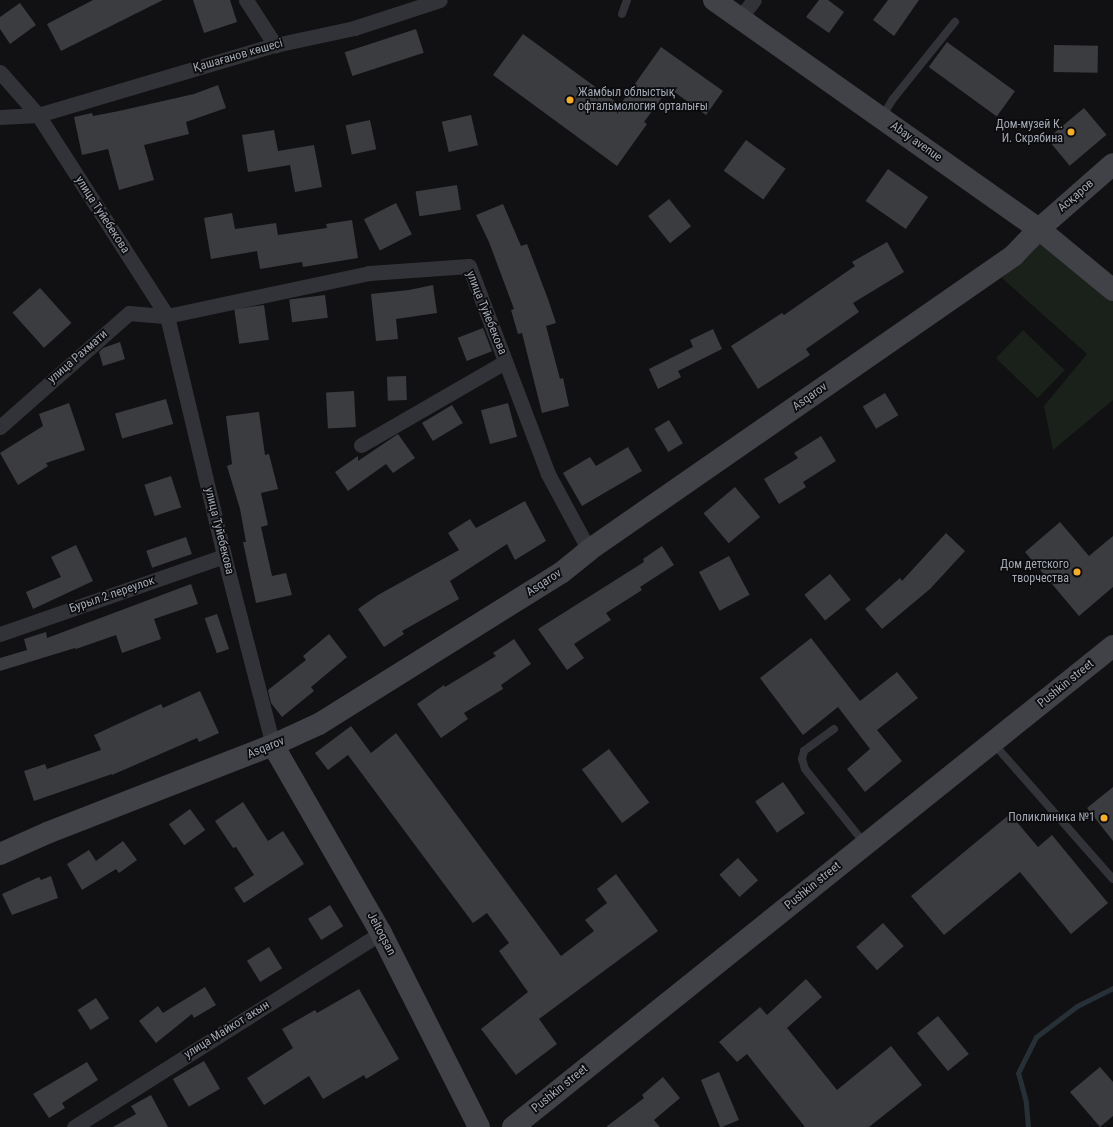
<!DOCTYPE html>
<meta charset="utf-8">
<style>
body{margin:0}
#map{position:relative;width:1113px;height:1127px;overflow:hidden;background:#111113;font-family:"Roboto Condensed",sans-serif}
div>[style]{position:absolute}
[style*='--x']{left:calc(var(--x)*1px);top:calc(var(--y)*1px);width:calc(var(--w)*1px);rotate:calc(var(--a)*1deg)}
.green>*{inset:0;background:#19211a;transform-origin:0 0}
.stream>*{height:5px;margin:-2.5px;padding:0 2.5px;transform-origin:2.5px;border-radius:2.5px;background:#273037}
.building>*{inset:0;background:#3b3c40;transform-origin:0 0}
.lane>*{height:8px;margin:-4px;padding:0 4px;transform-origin:4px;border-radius:4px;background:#323338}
.street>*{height:15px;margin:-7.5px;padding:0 7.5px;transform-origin:7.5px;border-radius:7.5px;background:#323338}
.secondary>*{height:22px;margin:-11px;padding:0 11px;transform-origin:11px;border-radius:11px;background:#404248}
.dots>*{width:11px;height:11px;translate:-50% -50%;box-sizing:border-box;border:2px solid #0c0c0e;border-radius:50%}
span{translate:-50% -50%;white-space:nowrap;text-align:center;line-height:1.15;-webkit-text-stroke:3.5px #0c0c0e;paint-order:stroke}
.street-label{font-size:12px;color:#a2a8b4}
.poi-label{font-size:12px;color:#a2a8b4}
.left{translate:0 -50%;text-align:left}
.right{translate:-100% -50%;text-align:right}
</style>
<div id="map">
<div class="green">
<i style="clip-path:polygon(1051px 224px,1113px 292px,1113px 400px,1053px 450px,1044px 406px,1087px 354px,1002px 278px)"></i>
<i style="left:1023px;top:330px;width:58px;height:39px;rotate:44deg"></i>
</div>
<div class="stream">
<i style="--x:1028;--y:1127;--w:25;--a:-95"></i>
<i style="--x:1026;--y:1102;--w:30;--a:-105"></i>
<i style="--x:1018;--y:1073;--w:40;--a:-63.4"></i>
<i style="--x:1036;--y:1037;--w:51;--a:-37.1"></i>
<i style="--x:1077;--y:1006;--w:40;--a:-26.6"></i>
</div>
<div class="building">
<i style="clip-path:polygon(93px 0,163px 0,61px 51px,47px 24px)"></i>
<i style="clip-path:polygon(193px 0,230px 0,237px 22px,204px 33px)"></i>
<i style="clip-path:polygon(819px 0,828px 0,844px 12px,829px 33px,806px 17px)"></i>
<i style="clip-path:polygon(888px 0,919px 0,894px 36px,873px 20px)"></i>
<i style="clip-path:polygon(20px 3px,36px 25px,10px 44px,0 29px,0 17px)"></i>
<i style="left:416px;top:29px;width:25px;height:75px;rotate:72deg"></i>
<i style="clip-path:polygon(523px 34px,620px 105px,661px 47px,723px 91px,706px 115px,669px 88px,644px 122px,647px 124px,617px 166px,493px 75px)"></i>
<i style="left:947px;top:42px;width:84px;height:31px;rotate:36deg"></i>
<i style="left:1054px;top:45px;width:44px;height:27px;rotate:1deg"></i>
<i style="clip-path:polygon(218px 85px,226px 108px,186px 122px,189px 134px,144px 145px,154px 180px,119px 190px,108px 149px,82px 155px,74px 117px,92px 113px,93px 116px,119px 111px,194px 94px)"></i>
<i style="left:1084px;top:108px;width:35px;height:48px;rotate:50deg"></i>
<i style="left:471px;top:115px;width:31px;height:30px;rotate:77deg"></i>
<i style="left:370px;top:120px;width:30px;height:25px;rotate:78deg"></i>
<i style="clip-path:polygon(274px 130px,278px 151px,314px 145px,322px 187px,295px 192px,290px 165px,248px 172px,242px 135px)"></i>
<i style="left:746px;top:140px;width:49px;height:38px;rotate:36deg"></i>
<i style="left:888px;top:169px;width:49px;height:39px;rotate:35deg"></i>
<i style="left:457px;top:185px;width:25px;height:42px;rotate:81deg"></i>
<i style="left:669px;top:199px;width:35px;height:27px;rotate:51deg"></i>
<i style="left:396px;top:203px;width:35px;height:36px;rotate:63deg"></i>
<i style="clip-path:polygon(503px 204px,521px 246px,527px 244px,548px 299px,556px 323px,546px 326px,560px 379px,563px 378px,569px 406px,542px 413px,522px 333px,518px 334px,511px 310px,514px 309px,489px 242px,476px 215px)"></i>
<i style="clip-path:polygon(232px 213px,235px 229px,276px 223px,278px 235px,327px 228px,326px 224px,352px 220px,358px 258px,303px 267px,302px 262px,260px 269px,257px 251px,211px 259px,204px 218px)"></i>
<i style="clip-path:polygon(887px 242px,904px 272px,853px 303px,859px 312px,806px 349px,810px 355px,758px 389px,731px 346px,782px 313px,784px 315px,855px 266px,852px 262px)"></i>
<i style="clip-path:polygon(433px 285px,437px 313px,396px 319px,398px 339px,376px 341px,371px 294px,409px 290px)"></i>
<i style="left:40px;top:288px;width:47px;height:37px;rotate:48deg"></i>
<i style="left:325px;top:295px;width:23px;height:36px;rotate:83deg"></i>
<i style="left:264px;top:305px;width:35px;height:30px;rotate:82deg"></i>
<i style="left:483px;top:328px;width:25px;height:27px;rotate:69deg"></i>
<i style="clip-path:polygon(713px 329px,722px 349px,678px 371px,681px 377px,658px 389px,649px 369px,693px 347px,690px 340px)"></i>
<i style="clip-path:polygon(120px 342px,125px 359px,103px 366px,99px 352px,103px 348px)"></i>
<i style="left:406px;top:376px;width:24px;height:19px;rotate:88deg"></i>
<i style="left:354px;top:391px;width:36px;height:28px;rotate:87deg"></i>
<i style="left:885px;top:393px;width:26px;height:26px;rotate:59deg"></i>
<i style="left:166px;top:399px;width:26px;height:53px;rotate:74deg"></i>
<i style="clip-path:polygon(69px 403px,85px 450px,46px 463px,48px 466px,18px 485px,0 453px,43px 426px,39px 414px)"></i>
<i style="left:508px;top:403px;width:35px;height:28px;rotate:75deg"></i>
<i style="left:452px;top:405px;width:21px;height:35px;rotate:59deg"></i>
<i style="clip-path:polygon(259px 412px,265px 455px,269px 454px,278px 489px,261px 493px,268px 525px,261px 527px,272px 576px,286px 573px,292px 595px,256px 603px,243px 542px,246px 542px,240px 509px,227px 466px,232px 464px,226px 416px)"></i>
<i style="left:669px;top:420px;width:27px;height:17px;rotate:59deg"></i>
<i style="clip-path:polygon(398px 434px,415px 458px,393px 473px,386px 464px,348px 491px,335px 472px,358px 456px,358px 461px)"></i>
<i style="clip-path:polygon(821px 436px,836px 461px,803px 482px,806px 487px,779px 504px,764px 479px,798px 458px,794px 453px)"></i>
<i style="clip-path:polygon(628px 447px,642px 471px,582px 506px,563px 473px,590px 457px,596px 466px)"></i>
<i style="left:171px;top:476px;width:33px;height:28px;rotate:72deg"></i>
<i style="left:735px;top:487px;width:39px;height:41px;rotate:50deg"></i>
<i style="clip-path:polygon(525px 501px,546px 541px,515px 560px,507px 544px,450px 581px,459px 599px,402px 631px,404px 634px,384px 647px,358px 609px,378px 595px,459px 550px,448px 533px,470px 519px,476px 528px)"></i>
<i style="clip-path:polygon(1060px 522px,1089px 556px,1113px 536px,1113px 587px,1079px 616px,1025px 552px)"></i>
<i style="clip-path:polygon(946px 533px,965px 551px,930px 589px,882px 629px,865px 609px,900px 578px,902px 581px)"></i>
<i style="left:186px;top:537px;width:18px;height:42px;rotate:71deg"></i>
<i style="clip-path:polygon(76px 545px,93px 581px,33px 609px,26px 592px,61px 577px,51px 557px)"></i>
<i style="clip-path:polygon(662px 546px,674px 565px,640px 587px,642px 590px,606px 613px,611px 620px,574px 644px,584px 658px,567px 670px,538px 629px,644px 562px,643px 559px)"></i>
<i style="left:729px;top:556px;width:44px;height:34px;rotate:62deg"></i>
<i style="left:830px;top:574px;width:33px;height:33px;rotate:51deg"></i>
<i style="clip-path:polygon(191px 584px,198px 604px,154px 619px,161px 639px,122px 653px,116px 635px,76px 649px,75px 648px,0 671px,0 658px,27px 650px,24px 639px,46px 632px,47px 638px)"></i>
<i style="left:217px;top:614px;width:37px;height:13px;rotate:71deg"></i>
<i style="clip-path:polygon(329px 634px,347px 657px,311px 687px,314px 691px,282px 717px,271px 703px,268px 690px,306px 660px,303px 656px)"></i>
<i style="clip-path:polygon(811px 638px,860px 701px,897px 672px,918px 698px,877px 730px,902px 761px,865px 792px,847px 769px,870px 749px,838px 707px,803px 735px,760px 678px)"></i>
<i style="clip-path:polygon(514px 639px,531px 664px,501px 685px,503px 689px,464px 713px,468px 719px,441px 738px,417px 704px,444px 685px,445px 687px,496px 656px,493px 653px)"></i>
<i style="clip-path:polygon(200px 691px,219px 733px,199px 742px,197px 738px,112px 775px,112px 774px,34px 801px,24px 771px,45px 764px,47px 769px,101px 750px,94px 735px,161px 704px,163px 708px)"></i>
<i style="clip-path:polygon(351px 726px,371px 753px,396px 733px,561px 956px,594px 931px,585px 920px,607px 903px,597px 889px,616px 874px,658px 931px,539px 1019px,557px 1044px,516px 1075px,481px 1029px,528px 992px,499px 951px,509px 943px,487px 913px,473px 923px,348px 755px,328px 770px,315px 753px)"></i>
<i style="left:609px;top:749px;width:67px;height:34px;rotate:53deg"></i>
<i style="left:783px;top:782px;width:38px;height:34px;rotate:55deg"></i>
<i style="clip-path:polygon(1113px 787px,1113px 841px,1087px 808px)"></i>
<i style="clip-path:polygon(243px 802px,268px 841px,283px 831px,304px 864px,244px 903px,234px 888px,254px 875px,236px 847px,233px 848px,215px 821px)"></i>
<i style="left:190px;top:809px;width:26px;height:26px;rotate:54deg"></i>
<i style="clip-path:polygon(1010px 814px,1038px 847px,1052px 835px,1108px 903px,1071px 934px,1020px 872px,944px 935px,911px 896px)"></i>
<i style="clip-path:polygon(123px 841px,137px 860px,119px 873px,116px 869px,82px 890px,67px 864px,89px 850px,96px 861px)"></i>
<i style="left:738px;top:858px;width:30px;height:25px;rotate:48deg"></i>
<i style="clip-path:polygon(51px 876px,58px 898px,12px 915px,2px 894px,39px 877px,41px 880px)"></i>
<i style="left:330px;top:905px;width:25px;height:26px;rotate:58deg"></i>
<i style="left:883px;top:923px;width:31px;height:36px;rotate:48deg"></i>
<i style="left:269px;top:947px;width:25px;height:26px;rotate:58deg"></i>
<i style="clip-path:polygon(806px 979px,822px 997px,787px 1028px,837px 1090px,891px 1046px,922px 1085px,869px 1127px,805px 1127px,747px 1054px,737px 1062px,719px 1042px,760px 1007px,767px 1015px)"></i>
<i style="clip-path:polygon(205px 987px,216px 1005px,194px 1018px,192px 1014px,156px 1043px,139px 1021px,158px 1006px,163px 1013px)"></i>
<i style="clip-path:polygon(359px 989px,399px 1059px,366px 1079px,364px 1075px,323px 1099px,309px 1076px,264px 1105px,247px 1078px,293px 1048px,282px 1029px,315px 1010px,317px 1013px)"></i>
<i style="left:96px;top:998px;width:24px;height:22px;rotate:57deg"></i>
<i style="left:938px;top:1016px;width:49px;height:27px;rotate:51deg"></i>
<i style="left:204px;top:1061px;width:32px;height:36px;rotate:60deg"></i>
<i style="clip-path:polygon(87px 1062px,98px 1080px,62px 1103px,65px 1108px,49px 1118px,33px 1094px)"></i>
<i style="clip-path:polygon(1100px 1067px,1113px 1082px,1113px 1116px,1100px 1127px,1070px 1092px)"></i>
<i style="clip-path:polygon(719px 1072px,739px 1120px,722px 1127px,720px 1127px,701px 1080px)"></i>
<i style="clip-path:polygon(663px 1077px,680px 1098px,654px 1120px,660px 1127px,606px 1127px,644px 1098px,642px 1095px)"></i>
<i style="clip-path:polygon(151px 1095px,168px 1127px,113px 1127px,136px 1114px,131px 1106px)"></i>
</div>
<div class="lane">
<i style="--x:622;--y:14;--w:15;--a:-70"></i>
<i style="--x:882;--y:117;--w:21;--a:-59"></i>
<i style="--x:893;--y:99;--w:99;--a:-51.2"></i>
<i style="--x:834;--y:729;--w:37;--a:144"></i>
<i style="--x:804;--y:751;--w:8;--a:104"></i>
<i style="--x:802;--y:759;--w:10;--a:73"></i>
<i style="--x:805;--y:769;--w:96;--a:51.3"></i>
<i style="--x:993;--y:743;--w:181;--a:48.6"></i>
</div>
<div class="street">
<i style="--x:246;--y:0;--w:54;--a:57.2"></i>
<i style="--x:739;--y:19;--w:24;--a:-52"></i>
<i style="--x:0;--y:72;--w:57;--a:48.5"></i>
<i style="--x:38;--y:115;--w:239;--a:57.3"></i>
<i style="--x:167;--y:316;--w:247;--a:76.6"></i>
<i style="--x:224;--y:556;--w:195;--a:75.5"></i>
<i style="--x:0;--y:117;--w:38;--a:-3"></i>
<i style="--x:38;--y:115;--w:247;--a:-16.5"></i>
<i style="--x:275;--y:45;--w:81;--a:-12.1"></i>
<i style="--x:354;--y:28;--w:90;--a:-18"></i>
<i style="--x:0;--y:427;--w:172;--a:-41.5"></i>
<i style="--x:129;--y:313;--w:38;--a:5"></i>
<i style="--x:167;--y:316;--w:207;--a:-12"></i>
<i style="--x:369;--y:273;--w:100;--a:-4"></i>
<i style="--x:469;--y:266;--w:222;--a:69.2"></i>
<i style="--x:548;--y:474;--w:86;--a:61.7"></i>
<i style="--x:361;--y:445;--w:166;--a:-30"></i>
<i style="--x:0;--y:634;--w:237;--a:-19.2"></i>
<i style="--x:74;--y:1127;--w:363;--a:-32.3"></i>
</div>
<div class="secondary">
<i style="--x:714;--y:0;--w:398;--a:35.2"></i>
<i style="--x:1039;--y:229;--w:96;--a:39.5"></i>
<i style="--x:273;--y:745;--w:217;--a:60.1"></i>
<i style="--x:381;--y:933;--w:217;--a:63.2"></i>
<i style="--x:0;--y:854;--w:51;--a:-24.1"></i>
<i style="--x:47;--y:833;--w:243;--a:-21.3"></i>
<i style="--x:273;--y:745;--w:51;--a:-24.5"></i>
<i style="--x:319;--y:724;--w:285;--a:-32"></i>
<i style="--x:561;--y:573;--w:36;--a:-39"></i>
<i style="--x:589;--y:550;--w:516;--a:-34.74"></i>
<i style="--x:1013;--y:256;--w:37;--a:-46"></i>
<i style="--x:1039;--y:229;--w:98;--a:-41.3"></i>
<i style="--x:513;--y:1127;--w:769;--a:-38.72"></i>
</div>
<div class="dots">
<i style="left:570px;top:100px;background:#faaf23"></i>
<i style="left:1071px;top:132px;background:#faaf23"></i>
<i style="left:1077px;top:572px;background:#faaf23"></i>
<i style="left:1104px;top:818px;background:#faaf23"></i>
</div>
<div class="street-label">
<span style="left:238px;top:56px;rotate:-16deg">Қашағанов көшесі</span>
<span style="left:916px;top:142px;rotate:35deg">Abay avenue</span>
<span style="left:1076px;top:196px;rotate:-41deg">Асқаров</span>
<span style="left:102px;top:215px;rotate:57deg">улица Туйебекова</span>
<span style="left:486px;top:313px;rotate:68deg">улица Туйебекова</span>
<span style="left:78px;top:357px;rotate:-41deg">улица Рахмати</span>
<span style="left:810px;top:397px;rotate:-35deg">Asqarov</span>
<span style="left:219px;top:531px;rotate:76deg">улица Туйебекова</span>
<span style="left:544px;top:583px;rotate:-33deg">Asqarov</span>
<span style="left:112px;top:595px;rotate:-19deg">Бурыл 2 переулок</span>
<span style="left:1066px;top:684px;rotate:-39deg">Pushkin street</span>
<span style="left:266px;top:748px;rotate:-22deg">Asqarov</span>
<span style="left:813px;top:886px;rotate:-39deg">Pushkin street</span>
<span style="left:381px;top:934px;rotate:62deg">Jeltoqsan</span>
<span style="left:227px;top:1030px;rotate:-32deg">улица Майкот акын</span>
<span style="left:560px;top:1089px;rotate:-39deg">Pushkin street</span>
</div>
<div class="poi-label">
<span class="left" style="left:578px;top:100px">Жамбыл облыстық<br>офтальмология орталығы</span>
<span class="right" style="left:1063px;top:132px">Дом-музей К.<br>И. Скрябина</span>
<span class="right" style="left:1069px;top:572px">Дом детского<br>творчества</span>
<span class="right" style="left:1095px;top:818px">Поликлиника №1</span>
</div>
</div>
